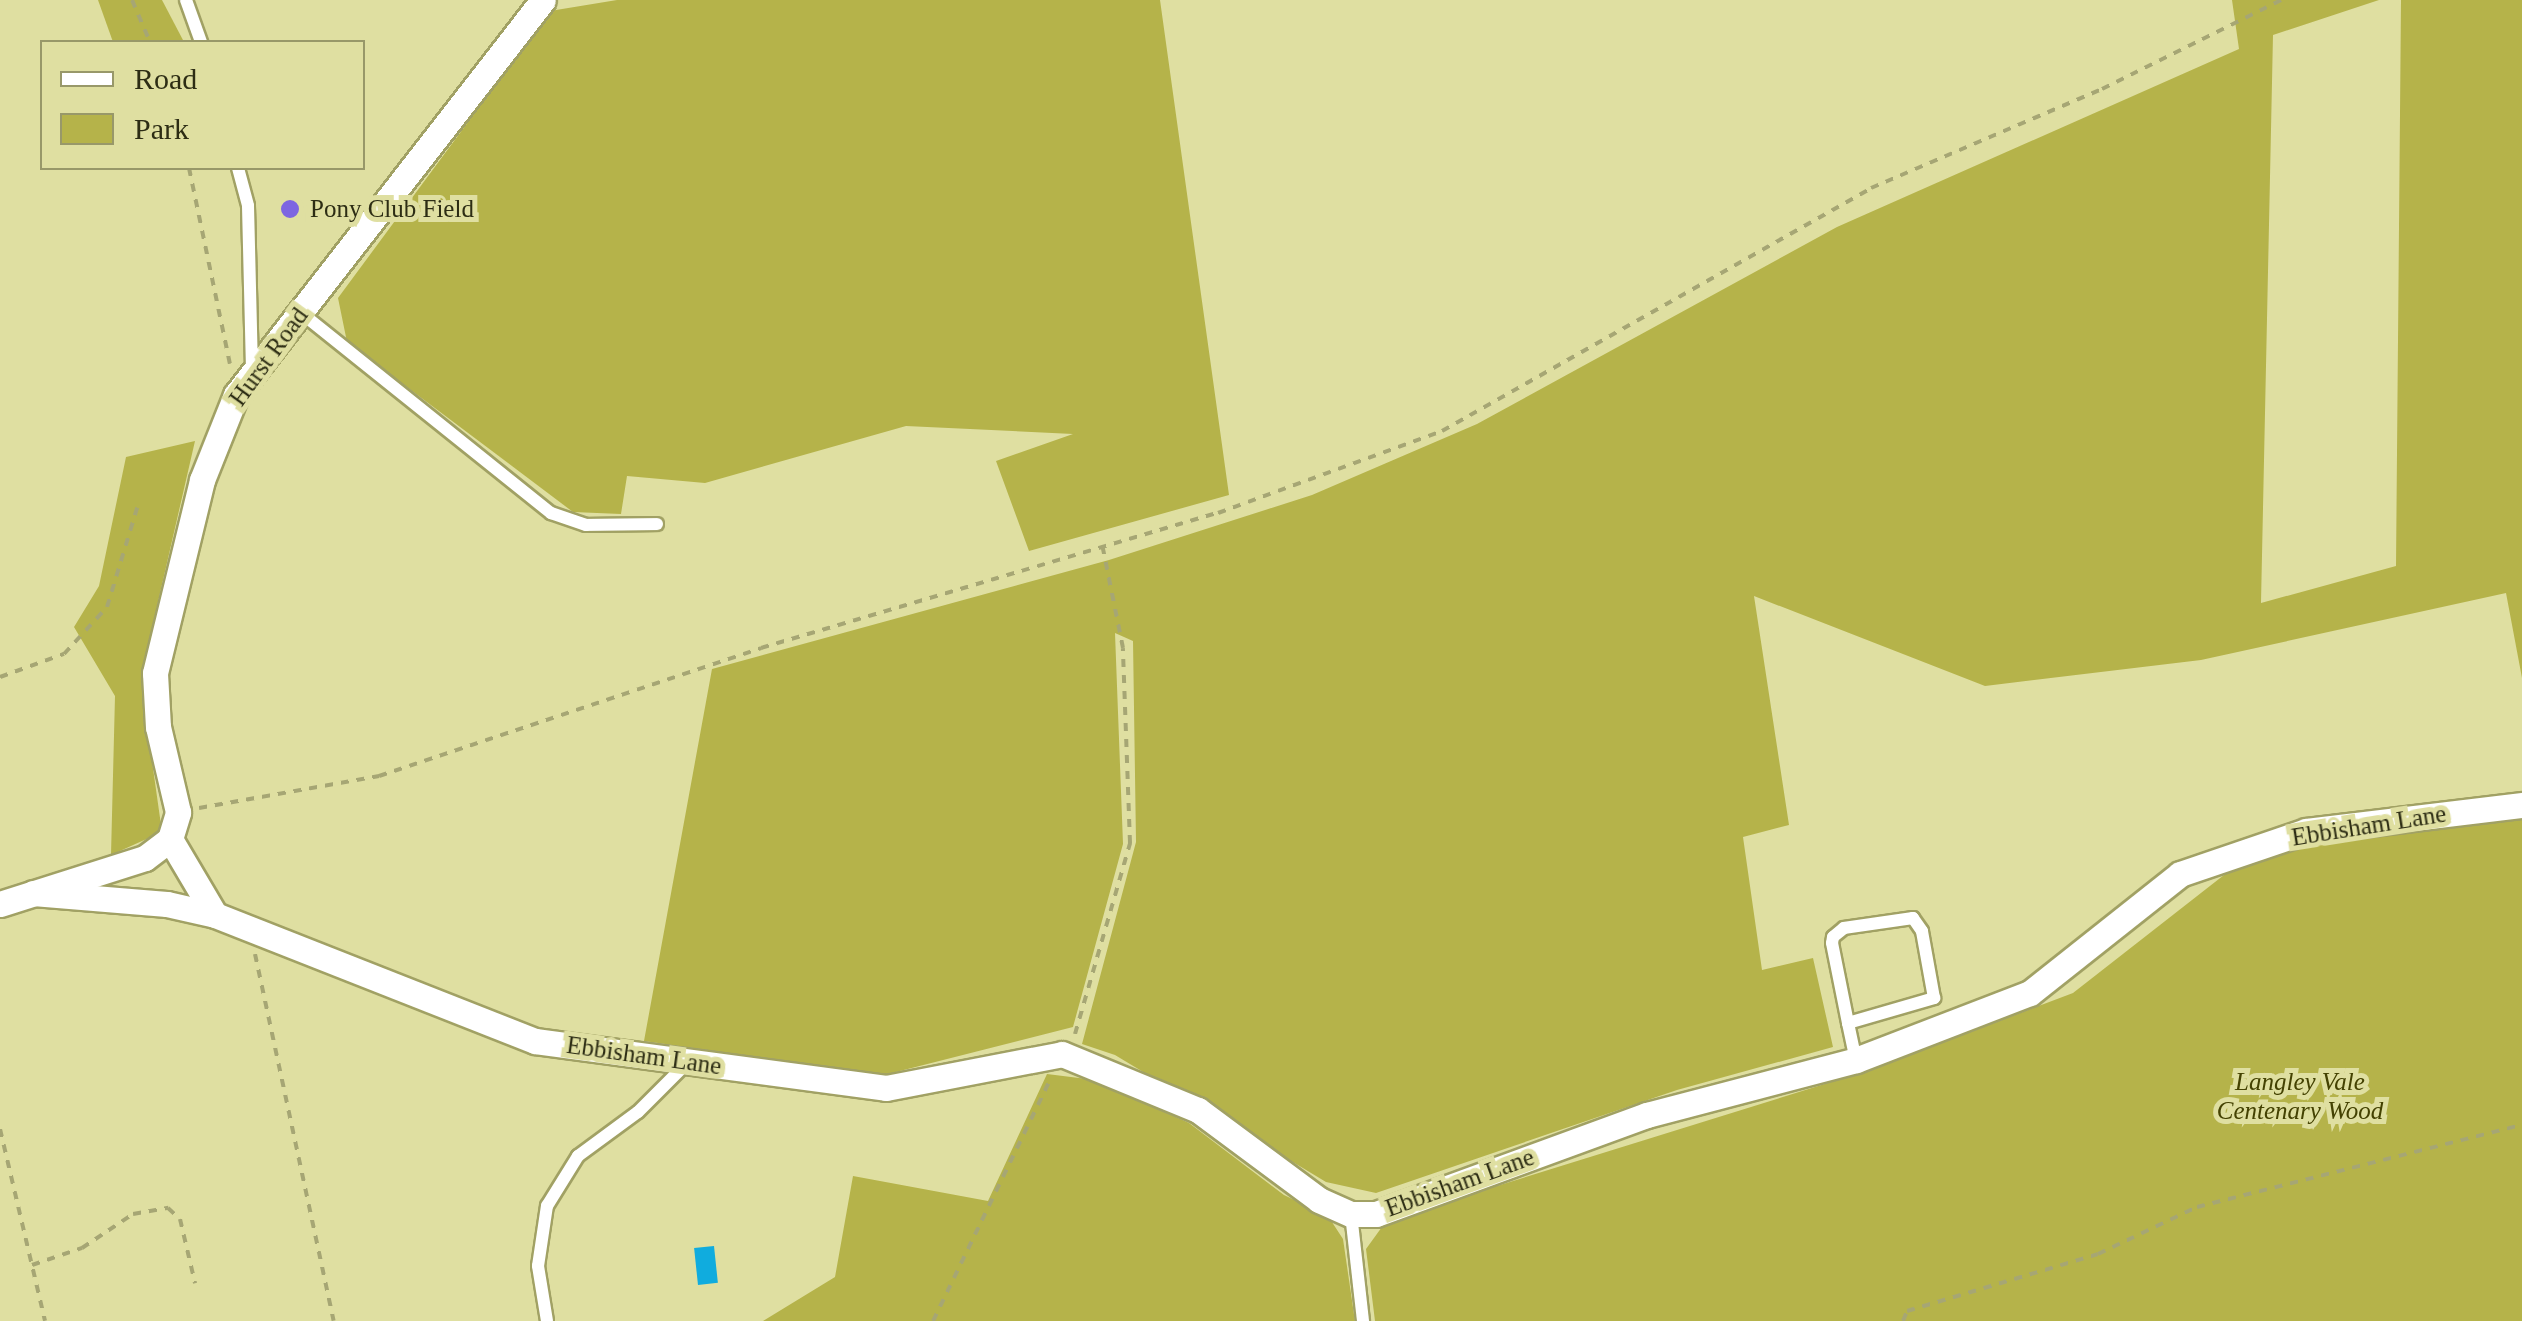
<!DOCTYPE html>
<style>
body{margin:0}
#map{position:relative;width:2522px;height:1321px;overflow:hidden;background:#dfdfa1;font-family:"Times New Roman",serif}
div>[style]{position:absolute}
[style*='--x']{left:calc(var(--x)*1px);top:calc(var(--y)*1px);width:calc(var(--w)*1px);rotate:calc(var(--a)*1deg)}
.green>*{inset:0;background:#b5b34a}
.water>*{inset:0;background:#10acde;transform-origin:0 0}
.path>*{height:4px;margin-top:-2px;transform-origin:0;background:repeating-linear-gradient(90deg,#a6a674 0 8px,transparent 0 16px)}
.roads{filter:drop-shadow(2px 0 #a1a164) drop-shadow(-2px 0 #a1a164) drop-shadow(0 2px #a1a164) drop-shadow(0 -2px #a1a164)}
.lane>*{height:12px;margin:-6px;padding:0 6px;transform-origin:6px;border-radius:6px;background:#fff}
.street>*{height:25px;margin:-12.5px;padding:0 12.5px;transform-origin:12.5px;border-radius:12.5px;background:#fff}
.dots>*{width:28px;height:28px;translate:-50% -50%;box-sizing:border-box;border:5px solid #dfdfa1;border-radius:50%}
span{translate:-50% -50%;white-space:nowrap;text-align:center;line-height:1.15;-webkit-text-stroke:10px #dfdfa1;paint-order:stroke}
.poi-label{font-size:25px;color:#2d2d14}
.left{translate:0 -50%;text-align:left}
.street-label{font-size:25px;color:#2d2d14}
.park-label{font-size:25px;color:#444202;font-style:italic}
.legend{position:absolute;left:40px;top:40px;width:325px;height:130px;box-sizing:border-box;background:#dfdfa1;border:2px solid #989869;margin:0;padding:12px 18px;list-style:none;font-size:30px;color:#2d2d14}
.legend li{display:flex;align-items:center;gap:20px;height:50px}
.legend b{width:50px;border:2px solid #989869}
</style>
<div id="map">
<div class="green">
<i style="clip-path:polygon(98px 0,162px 0,184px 42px,113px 42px)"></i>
<i style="clip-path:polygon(617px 0,1160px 0,1229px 495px,1029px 551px,996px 461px,1073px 434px,906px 426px,705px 483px,627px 476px,621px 514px,573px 512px,347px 342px,338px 298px,550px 11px)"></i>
<i style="clip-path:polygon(2232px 0,2379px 0,2273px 35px,2261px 603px,2396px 566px,2401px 0,2522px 0,2522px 678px,2506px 593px,2201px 660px,1985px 686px,1754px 596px,1789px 825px,1743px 837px,1762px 970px,1813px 958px,1833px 1047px,1677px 1090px,1376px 1193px,1326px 1182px,1115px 1055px,1082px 1044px,1136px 842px,1133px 641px,1115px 633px,1123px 844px,1073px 1027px,884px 1075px,644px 1041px,712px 669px,1109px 560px,1312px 495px,1477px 424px,1837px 227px,2239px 49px)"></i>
<i style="clip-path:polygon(195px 441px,149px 641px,149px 740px,162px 832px,111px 855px,115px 696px,74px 627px,99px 586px,126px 457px)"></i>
<i style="clip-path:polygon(2522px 805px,2522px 1321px,1375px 1321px,1366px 1249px,1387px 1220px,1492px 1171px,1497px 1186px,1873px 1069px,2073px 993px,2224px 875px,2306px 831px)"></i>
<i style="clip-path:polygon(1047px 1074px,1095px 1080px,1189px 1123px,1284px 1195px,1328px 1216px,1343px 1239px,1355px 1321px,763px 1321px,835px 1277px,853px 1176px,988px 1201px)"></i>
</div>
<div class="water">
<i style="left:714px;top:1246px;width:37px;height:20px;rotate:84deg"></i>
</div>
<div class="path">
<i style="--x:132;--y:0;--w:46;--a:66.8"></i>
<i style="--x:189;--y:168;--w:200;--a:78.2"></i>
<i style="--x:0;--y:677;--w:68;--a:-19.8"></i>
<i style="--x:64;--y:654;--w:64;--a:-47.5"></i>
<i style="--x:107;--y:607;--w:110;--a:-73.1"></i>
<i style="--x:199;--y:808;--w:183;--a:-10.1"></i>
<i style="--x:379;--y:776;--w:403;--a:-18.5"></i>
<i style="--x:761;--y:648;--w:477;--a:-16.5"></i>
<i style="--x:1218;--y:513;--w:239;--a:-20.1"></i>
<i style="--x:1442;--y:431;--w:493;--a:-29.5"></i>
<i style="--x:1871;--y:188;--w:251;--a:-23.2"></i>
<i style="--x:2102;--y:89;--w:200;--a:-26.4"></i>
<i style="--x:255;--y:954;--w:375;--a:77.9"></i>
<i style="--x:1075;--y:1034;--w:199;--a:-73.9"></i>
<i style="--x:1130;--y:843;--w:195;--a:-92.1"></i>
<i style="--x:1123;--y:648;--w:106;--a:-101.4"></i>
<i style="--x:0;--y:1129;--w:197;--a:76.8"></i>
<i style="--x:32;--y:1265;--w:53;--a:-18.8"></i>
<i style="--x:82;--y:1248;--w:61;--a:-33.7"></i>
<i style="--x:133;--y:1214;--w:36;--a:-10"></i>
<i style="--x:168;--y:1208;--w:16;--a:43"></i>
<i style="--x:180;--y:1219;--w:66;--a:76.8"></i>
<i style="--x:933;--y:1321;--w:266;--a:-64.1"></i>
<i style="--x:1903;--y:1321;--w:11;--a:-68"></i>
<i style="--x:1907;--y:1311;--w:199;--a:-16.6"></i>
<i style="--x:2098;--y:1254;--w:110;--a:-25.4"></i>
<i style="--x:2197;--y:1207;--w:335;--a:-14.2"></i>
</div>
<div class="roads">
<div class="lane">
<i style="--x:186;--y:0;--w:45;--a:70.3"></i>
<i style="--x:238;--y:168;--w:39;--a:75"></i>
<i style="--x:248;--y:206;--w:166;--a:88.6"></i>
<i style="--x:300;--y:312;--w:322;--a:38.7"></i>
<i style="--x:551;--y:513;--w:37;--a:19"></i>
<i style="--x:586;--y:525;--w:71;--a:-0.8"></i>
<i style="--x:1848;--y:1023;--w:90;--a:-16.2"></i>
<i style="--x:1934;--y:998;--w:68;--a:-100.2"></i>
<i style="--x:1922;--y:931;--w:16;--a:-125"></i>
<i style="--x:1913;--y:918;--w:70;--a:171.8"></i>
<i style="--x:1844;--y:928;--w:14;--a:141"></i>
<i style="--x:1833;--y:937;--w:6;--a:99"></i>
<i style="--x:1832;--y:943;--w:82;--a:78.7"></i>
<i style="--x:1848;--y:1023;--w:38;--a:78"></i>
<i style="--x:1351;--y:1214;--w:108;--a:83.6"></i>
<i style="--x:547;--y:1321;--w:56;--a:-99.3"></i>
<i style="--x:538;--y:1266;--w:61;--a:-81.5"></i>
<i style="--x:547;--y:1206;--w:59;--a:-58.2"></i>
<i style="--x:578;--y:1156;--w:74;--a:-36.3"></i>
<i style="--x:638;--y:1112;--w:71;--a:-45"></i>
</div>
<div class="street">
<i style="--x:170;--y:839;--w:28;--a:-73"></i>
<i style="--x:178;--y:812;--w:87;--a:-103.2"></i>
<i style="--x:158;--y:727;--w:54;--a:-93.2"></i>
<i style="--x:155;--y:673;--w:199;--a:-76.3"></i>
<i style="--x:202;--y:480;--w:92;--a:-68.2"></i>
<i style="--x:236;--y:395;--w:500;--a:-52.15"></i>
<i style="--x:170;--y:839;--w:88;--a:59.4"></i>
<i style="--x:33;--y:893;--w:134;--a:4.7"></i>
<i style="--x:167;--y:904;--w:49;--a:12.9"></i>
<i style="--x:215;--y:915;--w:344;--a:21.5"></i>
<i style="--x:535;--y:1041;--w:354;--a:7.6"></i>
<i style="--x:886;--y:1088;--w:179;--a:-10.9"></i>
<i style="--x:1062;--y:1054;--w:147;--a:22.4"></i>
<i style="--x:1198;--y:1110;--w:151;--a:36.6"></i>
<i style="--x:1319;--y:1200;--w:35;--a:24"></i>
<i style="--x:1351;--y:1214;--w:25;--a:0"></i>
<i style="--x:1376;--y:1214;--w:289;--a:-20.1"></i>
<i style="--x:1647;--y:1115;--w:216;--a:-14.7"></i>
<i style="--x:1856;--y:1060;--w:186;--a:-21.1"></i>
<i style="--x:2030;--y:993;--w:191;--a:-38.4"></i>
<i style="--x:2180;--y:874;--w:133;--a:-18.8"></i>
<i style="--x:2306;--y:831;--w:218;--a:-6.9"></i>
<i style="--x:0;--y:904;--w:152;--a:-17.6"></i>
<i style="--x:145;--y:858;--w:31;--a:-37"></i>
</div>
</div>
<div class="dots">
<i style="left:290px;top:209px;background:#7d66e1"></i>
</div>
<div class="poi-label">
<span class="left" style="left:310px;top:209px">Pony Club Field</span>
</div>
<div class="street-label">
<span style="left:269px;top:357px;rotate:-54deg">Hurst Road</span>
<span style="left:2369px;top:826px;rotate:-9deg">Ebbisham Lane</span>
<span style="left:644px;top:1056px;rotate:8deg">Ebbisham Lane</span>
<span style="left:1460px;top:1183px;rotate:-20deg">Ebbisham Lane</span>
</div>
<div class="park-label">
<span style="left:2300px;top:1097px">Langley Vale<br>Centenary Wood</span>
</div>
<ul class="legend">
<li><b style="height:12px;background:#fff"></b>Road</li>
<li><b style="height:28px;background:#b5b34a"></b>Park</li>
</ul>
</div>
